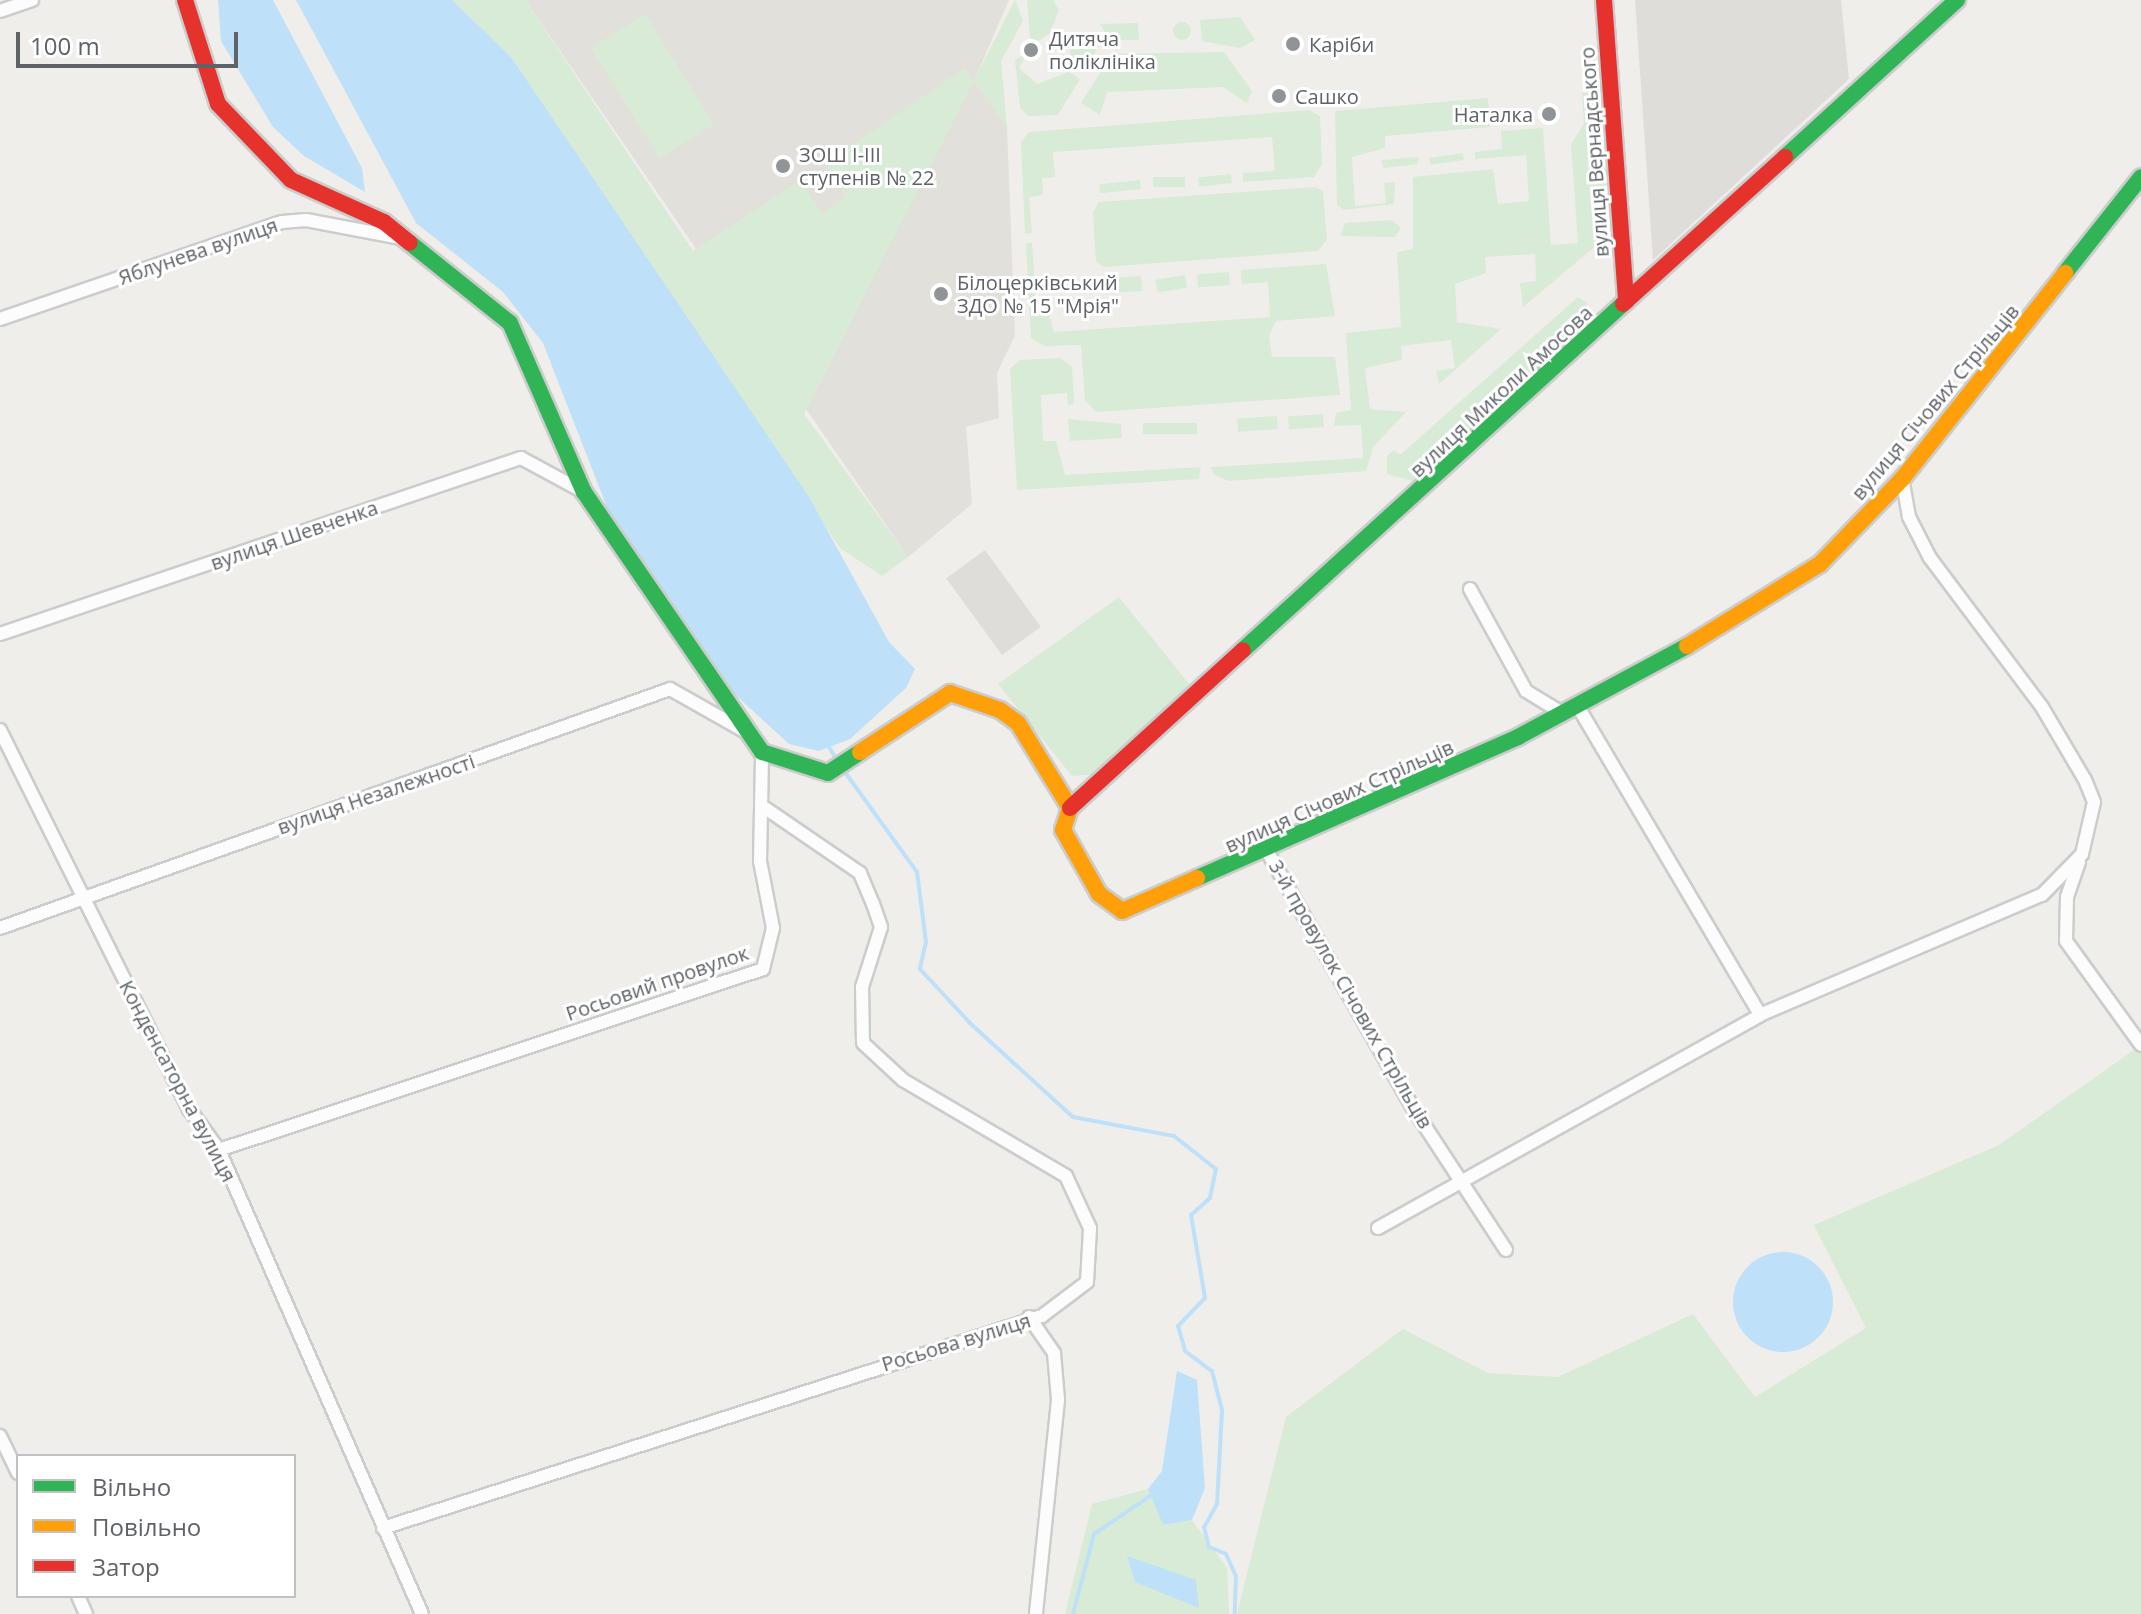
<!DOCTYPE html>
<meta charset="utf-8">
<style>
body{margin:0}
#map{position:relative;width:2141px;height:1614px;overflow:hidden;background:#efeeea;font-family:"Open Sans",sans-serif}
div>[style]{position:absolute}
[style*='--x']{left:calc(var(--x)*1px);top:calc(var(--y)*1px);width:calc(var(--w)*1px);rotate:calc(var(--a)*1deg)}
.industrial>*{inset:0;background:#dfddda;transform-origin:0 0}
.education>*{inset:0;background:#e2e0da}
.green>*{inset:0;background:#d8ebd6;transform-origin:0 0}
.round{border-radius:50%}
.water>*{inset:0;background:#bfe0f9}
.stream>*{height:4px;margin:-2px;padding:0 2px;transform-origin:2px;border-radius:2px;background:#bfe0f9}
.roads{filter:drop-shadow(2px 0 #cbcccc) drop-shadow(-2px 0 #cbcccc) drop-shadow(0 2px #cbcccc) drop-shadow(0 -2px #cbcccc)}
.street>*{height:12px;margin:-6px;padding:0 6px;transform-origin:6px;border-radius:6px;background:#fdfcfc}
.fast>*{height:16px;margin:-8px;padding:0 8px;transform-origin:8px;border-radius:8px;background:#30b455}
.slow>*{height:16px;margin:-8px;padding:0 8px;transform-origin:8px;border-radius:8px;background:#ff9f0a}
.jam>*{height:16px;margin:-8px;padding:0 8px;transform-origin:8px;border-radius:8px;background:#e5322d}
.dots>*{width:22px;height:22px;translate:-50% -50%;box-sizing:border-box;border:4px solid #fff;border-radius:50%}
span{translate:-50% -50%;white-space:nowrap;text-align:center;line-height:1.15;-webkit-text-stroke:6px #fff;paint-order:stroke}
.poi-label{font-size:20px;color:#5f6368}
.left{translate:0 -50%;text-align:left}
.right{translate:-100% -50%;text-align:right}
.street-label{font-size:20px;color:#5f6368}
.legend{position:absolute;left:16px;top:1454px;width:280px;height:144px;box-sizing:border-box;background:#fff;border:2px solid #bfc1c3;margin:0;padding:10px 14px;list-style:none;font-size:24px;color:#5f6368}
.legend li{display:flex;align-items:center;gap:16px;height:40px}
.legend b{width:40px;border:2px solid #bfc1c3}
.scale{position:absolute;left:16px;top:32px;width:222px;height:36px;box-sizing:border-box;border:4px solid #5f6368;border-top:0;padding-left:10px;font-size:24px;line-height:28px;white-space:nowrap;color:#5f6368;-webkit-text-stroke:6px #fff;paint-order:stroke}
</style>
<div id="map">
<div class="industrial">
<i style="clip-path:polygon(1635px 0,1841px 0,1849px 79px,1653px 260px)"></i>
<i style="left:985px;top:550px;width:95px;height:48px;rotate:54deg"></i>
</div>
<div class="education">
<i style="clip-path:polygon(525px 0,1009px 0,974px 81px,1007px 127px,1015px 335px,997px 373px,999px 418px,966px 427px,972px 504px,908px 557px)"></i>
</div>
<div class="green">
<i style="clip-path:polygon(452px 0,525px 0,693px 251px,800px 180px,822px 213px,846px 196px,825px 163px,965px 68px,974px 80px,1015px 0,1023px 21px,1001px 61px,1007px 127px,974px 81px,804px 414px,908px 557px,882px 576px,840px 548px,511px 57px)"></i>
<i style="clip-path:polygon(1027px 0,1053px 0,1059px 10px,1050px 33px,1031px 46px)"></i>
<i style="left:645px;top:14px;width:130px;height:64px;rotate:58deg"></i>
<i style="clip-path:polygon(1240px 17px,1255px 40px,1240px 48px,1202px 41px,1200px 20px)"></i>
<i class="round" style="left:1173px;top:22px;width:18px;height:18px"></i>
<i style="clip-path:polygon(1138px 23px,1139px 40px,1110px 40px,1100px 24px)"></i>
<i style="clip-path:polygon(1079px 35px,1096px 50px,1085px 71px,1073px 64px,1070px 50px)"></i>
<i style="clip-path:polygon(1028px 52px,1019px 68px,1037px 84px,1069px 72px,1080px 79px,1058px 115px,1029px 116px,1020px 108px,1015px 60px)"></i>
<i style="clip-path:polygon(1224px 52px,1252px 91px,1247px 103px,1223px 87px,1107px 92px,1100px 115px,1081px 103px,1112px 54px)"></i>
<i style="clip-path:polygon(1582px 92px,1602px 96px,1612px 227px,1605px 238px,1523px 307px,1520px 283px,1536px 281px,1535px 254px,1485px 257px,1486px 273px,1455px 284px,1457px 322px,1501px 329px,1439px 384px,1436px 371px,1455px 368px,1451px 340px,1401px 346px,1402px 360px,1365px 368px,1370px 409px,1406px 412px,1373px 447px,1366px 471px,1229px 481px,1214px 475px,1211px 467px,1363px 458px,1361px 425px,1334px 426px,1336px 413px,1351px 410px,1346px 333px,1401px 327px,1397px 252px,1413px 249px,1413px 177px,1493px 169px,1498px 204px,1529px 201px,1526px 155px,1475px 159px,1475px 152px,1502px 149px,1501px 131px,1543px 128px,1551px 245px,1578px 243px,1571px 144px,1584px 124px)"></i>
<i style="clip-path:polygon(1488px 98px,1490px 127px,1385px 136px,1385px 148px,1352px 157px,1355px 206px,1386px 203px,1384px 183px,1395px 182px,1394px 204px,1344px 210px,1337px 205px,1335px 111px)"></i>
<i style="clip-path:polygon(1309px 110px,1320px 116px,1322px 164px,1314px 177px,1243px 182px,1243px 173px,1275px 171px,1272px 137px,1053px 152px,1055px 177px,1042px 178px,1043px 195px,1029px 197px,1032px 233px,1025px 234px,1021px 142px,1029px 132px)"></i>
<i style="left:1463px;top:153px;width:7px;height:34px;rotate:82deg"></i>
<i style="clip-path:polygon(1418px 157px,1418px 164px,1383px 168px,1382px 160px)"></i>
<i style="left:1231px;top:174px;width:9px;height:33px;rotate:84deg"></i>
<i style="left:1185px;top:177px;width:10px;height:32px;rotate:90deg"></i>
<i style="left:1140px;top:180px;width:9px;height:41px;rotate:84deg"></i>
<i style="clip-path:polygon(1315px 187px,1323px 191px,1327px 239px,1318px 251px,1104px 267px,1096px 262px,1093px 212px,1099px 202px)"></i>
<i style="clip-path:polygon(1392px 220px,1401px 228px,1395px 237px,1340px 236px,1345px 223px)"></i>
<i style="clip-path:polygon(1026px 243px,1032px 243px,1036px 300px,1045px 300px,1054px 332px,1270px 317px,1268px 282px,1242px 284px,1241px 270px,1326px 264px,1335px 316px,1276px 321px,1269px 336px,1272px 357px,1335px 357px,1340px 395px,1096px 412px,1085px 400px,1081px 345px,1045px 346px,1031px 338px)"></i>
<i style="left:1229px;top:272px;width:13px;height:32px;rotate:86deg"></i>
<i style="left:1185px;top:275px;width:13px;height:30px;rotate:81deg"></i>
<i style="left:1141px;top:276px;width:15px;height:37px;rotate:86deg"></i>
<i style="clip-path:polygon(1578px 297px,1587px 303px,1582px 321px,1543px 367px,1417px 482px,1387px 474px,1387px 456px,1394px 450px,1400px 455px)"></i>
<i style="clip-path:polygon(1060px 358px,1072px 367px,1074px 404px,1068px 405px,1067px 393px,1041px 395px,1043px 441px,1056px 441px,1065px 475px,1201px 467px,1199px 479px,1017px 490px,1010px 369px,1020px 360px)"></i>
<i style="left:1323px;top:414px;width:13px;height:35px;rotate:86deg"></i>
<i style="left:1277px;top:416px;width:13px;height:40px;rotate:86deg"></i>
<i style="clip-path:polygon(1068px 419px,1121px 424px,1122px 438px,1070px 441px)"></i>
<i style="left:1197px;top:423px;width:11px;height:54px;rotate:90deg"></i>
<i style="clip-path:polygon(1119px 597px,1194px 690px,1099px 774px,1072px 776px,998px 684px)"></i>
<i style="clip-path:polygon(2141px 1045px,2141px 1614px,1237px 1614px,1286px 1417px,1403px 1329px,1488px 1373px,1558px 1377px,1693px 1314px,1755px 1397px,1866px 1328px,1814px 1225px,1999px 1145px)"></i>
<i style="clip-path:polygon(1148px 1489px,1163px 1525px,1192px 1520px,1227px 1568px,1229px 1614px,1065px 1614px,1092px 1504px)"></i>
</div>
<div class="water">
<i style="clip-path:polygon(218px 0,273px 0,362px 168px,365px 192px,304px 156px,273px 127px,221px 41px)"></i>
<i style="clip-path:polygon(296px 0,452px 0,511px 57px,809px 497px,889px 642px,915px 669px,906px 688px,850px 739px,819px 751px,789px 744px,691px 654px,619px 538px,543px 343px,503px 292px,416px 223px)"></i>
<i class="round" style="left:1733px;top:1252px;width:100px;height:100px"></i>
<i style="clip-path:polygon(1177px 1371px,1197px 1380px,1205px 1488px,1192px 1520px,1163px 1525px,1148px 1489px,1162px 1471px)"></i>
<i style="clip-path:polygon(1127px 1556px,1196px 1580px,1199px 1608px,1135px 1582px)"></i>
</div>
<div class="stream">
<i style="--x:827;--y:744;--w:19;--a:58"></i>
<i style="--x:842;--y:768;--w:128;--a:54.2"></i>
<i style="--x:917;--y:872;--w:71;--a:82.7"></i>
<i style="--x:926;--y:942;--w:28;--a:103"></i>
<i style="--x:920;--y:969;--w:75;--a:47.2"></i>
<i style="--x:971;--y:1024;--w:138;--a:42.4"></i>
<i style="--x:1073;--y:1117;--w:103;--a:10.7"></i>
<i style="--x:1174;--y:1136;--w:53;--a:38.2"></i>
<i style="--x:1216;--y:1169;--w:30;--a:102"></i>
<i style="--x:1210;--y:1198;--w:25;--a:138"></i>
<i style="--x:1191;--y:1215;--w:84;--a:80.4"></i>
<i style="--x:1205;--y:1298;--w:39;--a:134"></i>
<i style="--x:1178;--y:1326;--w:26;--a:74"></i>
<i style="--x:1185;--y:1351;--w:34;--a:37"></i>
<i style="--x:1212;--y:1371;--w:40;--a:75.6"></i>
<i style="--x:1222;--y:1410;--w:94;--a:93"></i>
<i style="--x:1217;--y:1504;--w:26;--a:119"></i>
<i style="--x:1204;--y:1527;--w:21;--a:76"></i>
<i style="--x:1209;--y:1547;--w:18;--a:22"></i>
<i style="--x:1226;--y:1554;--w:24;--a:66"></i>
<i style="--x:1236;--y:1576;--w:38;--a:92"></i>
<i style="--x:1073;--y:1614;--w:83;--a:-75.3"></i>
<i style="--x:1094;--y:1534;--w:71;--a:-34.1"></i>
</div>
<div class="roads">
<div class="street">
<i style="--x:0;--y:11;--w:34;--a:-19"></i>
<i style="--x:0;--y:319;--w:298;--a:-19"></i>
<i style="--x:282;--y:222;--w:24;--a:-5"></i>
<i style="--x:306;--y:220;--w:97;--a:10.7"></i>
<i style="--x:1470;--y:589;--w:116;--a:61.2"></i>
<i style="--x:1526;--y:691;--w:42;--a:31.4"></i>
<i style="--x:0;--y:634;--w:550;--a:-18.67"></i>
<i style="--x:521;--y:458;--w:72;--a:28.4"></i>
<i style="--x:1577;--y:705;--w:360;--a:59.4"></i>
<i style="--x:0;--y:730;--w:424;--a:63.5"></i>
<i style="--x:189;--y:1109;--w:51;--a:53.8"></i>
<i style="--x:219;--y:1150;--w:506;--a:66.37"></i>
<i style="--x:1267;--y:851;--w:299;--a:60.4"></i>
<i style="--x:1415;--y:1111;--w:166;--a:56.8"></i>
<i style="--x:2079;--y:862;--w:37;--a:109"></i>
<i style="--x:2067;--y:897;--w:44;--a:91.3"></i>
<i style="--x:2066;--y:941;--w:128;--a:54.2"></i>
<i style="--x:0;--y:928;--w:711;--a:-19.63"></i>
<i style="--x:670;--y:689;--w:87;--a:29.5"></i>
<i style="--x:219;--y:1150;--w:573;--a:-18.4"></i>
<i style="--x:763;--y:969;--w:42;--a:-76.3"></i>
<i style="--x:773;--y:928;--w:68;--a:-101"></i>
<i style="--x:760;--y:861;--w:109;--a:-88.9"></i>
<i style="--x:1378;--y:1228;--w:437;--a:-29.1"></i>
<i style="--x:1760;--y:1015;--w:306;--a:-23.1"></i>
<i style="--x:2042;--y:895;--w:57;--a:-45.7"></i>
<i style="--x:2082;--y:854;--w:53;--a:-77"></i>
<i style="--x:2094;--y:802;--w:24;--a:-112"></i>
<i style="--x:2085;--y:780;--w:85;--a:-120.5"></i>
<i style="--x:2042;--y:707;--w:186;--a:-126.9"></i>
<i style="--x:1930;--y:558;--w:46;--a:-117.1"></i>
<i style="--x:1909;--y:517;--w:39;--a:-100"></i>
<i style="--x:1029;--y:1317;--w:44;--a:55.2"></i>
<i style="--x:1054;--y:1353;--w:47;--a:85.1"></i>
<i style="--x:1058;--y:1400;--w:215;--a:95.9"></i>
<i style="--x:0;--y:1436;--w:41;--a:64.1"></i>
<i style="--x:383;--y:1528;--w:692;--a:-17.83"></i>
<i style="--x:1042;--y:1316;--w:56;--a:-37.1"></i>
<i style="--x:1087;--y:1282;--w:54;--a:-86.8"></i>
<i style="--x:1090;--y:1228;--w:57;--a:-114.8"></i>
<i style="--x:1066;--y:1176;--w:189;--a:-149.5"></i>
<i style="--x:903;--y:1080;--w:54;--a:-137.2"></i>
<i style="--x:863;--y:1043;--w:56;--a:-91"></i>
<i style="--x:862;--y:987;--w:63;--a:-72.4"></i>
<i style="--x:881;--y:927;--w:24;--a:-109"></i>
<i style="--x:873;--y:904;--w:34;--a:-113"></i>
<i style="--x:860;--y:873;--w:115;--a:-145.6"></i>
<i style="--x:78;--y:1596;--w:20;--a:66"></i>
</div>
<div class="fast">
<i style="--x:1785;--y:157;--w:233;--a:-42.4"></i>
<i style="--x:410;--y:243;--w:128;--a:38.7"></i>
<i style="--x:510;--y:323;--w:184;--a:66.4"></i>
<i style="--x:584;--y:492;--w:315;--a:55.6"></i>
<i style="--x:762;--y:752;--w:69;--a:17.7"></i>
<i style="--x:828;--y:773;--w:38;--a:-33"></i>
<i style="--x:2065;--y:273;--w:122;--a:-51.6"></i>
<i style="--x:1243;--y:650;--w:514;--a:-42.32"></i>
<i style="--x:1197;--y:878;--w:351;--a:-23.7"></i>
<i style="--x:1518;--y:737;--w:192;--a:-28.3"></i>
</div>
<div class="slow">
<i style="--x:1687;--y:646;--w:156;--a:-31.7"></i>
<i style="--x:1820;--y:564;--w:118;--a:-46"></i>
<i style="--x:1902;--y:479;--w:263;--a:-51.6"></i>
<i style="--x:860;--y:752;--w:108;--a:-33.2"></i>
<i style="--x:950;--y:693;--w:53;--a:18.8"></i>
<i style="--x:1000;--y:710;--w:22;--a:36"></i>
<i style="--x:1018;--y:723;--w:100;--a:58.5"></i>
<i style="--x:1070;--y:808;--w:23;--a:108"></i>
<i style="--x:1063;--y:830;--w:73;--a:60.6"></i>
<i style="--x:1099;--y:894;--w:29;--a:36"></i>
<i style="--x:1122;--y:911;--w:82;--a:-23.7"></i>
</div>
<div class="jam">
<i style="--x:185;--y:0;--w:109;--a:72.4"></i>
<i style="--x:218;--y:104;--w:105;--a:46.2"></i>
<i style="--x:291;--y:180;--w:102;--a:24.3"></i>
<i style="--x:384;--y:222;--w:33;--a:39"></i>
<i style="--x:1604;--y:0;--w:302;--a:85.8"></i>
<i style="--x:1623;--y:304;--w:219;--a:-42.2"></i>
<i style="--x:1070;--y:808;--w:234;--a:-42.4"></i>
</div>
</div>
<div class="dots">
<i style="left:1293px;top:44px;background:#919496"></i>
<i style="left:1031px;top:50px;background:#919496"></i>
<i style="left:1279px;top:96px;background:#919496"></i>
<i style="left:1549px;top:114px;background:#919496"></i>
<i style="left:783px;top:166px;background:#919496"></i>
<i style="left:941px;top:294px;background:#919496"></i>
</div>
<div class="poi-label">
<span class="left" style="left:1049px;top:50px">Дитяча<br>поліклініка</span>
<span class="left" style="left:1309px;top:44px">Каріби</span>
<span class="left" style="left:1295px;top:96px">Сашко</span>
<span class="right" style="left:1533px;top:114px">Наталка</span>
<span class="left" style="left:799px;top:166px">ЗОШ І-ІІІ<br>ступенів № 22</span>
<span class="left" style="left:957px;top:294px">Білоцерківський<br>ЗДО № 15 "Мрія"</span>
</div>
<div class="street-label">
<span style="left:1594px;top:152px;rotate:-94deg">вулиця Вернадського</span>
<span style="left:198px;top:251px;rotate:-19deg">Яблунева вулиця</span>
<span style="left:1501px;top:391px;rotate:-43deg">вулиця Миколи Амосова</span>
<span style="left:1935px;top:402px;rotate:-50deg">вулиця Січових Стрільців</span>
<span style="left:294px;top:535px;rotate:-19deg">вулиця Шевченка</span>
<span style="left:376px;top:794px;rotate:-19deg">вулиця Незалежності</span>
<span style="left:1339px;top:796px;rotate:-24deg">вулиця Січових Стрільців</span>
<span style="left:657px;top:983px;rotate:-19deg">Росьовий провулок</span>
<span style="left:1351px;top:994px;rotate:60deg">3-й провулок Січових Стрільців</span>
<span style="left:178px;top:1081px;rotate:62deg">Конденсаторна вулиця</span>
<span style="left:956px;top:1342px;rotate:-17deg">Росьова вулиця</span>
</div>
<ul class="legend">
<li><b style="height:10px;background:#30b455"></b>Вільно</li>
<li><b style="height:10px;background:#ff9f0a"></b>Повільно</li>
<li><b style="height:10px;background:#e5322d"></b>Затор</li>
</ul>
<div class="scale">100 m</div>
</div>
